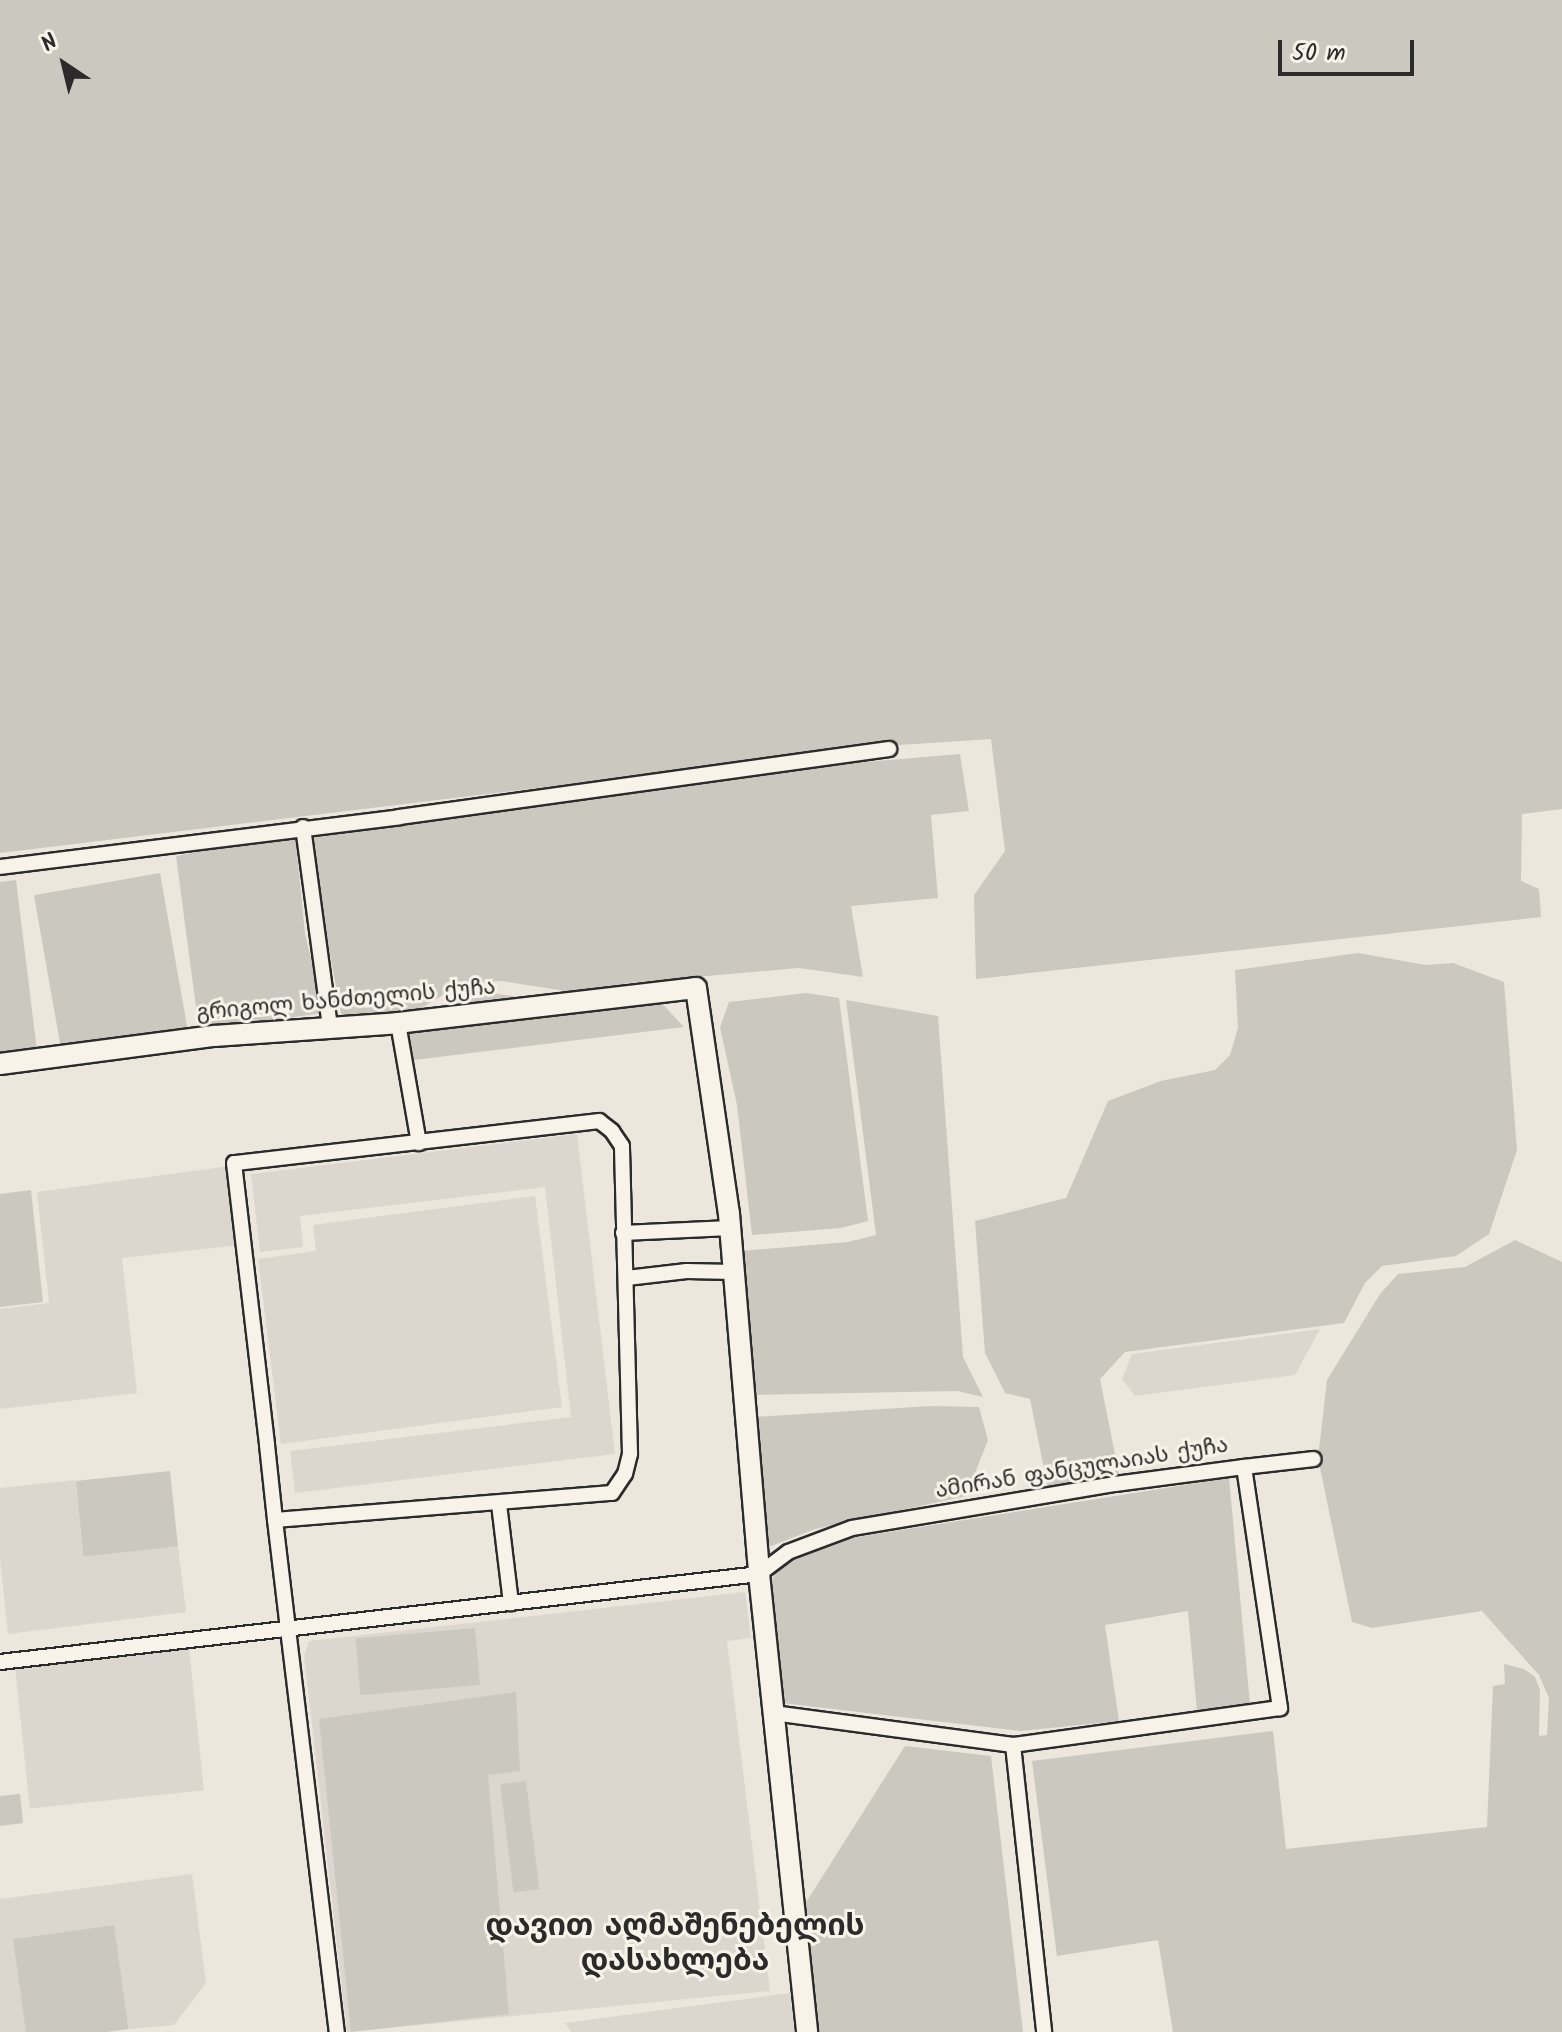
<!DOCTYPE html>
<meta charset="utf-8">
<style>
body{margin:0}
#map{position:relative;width:1562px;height:2032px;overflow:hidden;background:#ebe7dd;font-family:Kalam,"Noto Sans Georgian",sans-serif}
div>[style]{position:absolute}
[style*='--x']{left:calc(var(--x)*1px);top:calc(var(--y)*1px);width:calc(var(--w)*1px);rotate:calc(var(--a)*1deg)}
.built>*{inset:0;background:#dbd7ce;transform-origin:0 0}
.green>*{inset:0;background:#cbc8bf;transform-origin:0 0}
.roads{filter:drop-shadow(2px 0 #2b2b2b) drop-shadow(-2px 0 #2b2b2b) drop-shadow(0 2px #2b2b2b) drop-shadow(0 -2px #2b2b2b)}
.street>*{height:14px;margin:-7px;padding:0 7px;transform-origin:7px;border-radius:7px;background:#f7f3e8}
.secondary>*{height:20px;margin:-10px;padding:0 10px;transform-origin:10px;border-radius:10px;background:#f7f3e8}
span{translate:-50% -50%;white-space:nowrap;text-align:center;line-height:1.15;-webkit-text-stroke:6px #f7f3e8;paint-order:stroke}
.street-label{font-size:22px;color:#2b2b2b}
.district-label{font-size:30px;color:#2b2b2b;font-weight:700}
.north{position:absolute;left:24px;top:24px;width:80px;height:80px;-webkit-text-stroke:6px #f7f3e8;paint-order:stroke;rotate:325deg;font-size:22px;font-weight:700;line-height:32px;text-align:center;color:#2b2b2b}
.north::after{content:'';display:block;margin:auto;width:28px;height:36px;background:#2b2b2b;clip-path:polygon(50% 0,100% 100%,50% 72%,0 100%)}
.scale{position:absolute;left:1278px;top:40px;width:136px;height:36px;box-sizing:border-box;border:4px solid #2b2b2b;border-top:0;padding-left:10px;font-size:24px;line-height:28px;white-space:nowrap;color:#2b2b2b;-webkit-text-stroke:6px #f7f3e8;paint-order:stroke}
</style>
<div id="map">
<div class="built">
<i style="clip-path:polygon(577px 1134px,615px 1454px,295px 1493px,290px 1451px,571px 1417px,545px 1187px,300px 1216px,303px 1247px,260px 1252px,251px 1174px)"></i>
<i style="clip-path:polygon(230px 1166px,239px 1245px,122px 1258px,137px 1393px,0 1409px,0 1309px,49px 1303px,37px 1192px)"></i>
<i style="clip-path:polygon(535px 1196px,562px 1407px,281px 1444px,258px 1259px,316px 1251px,313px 1225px)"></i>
<i style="clip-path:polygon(1320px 1329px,1295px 1375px,1135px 1396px,1122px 1379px,1132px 1354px)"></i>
<i style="clip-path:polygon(75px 1480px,83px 1554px,178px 1547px,186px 1612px,8px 1634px,0 1559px,0 1488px)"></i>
<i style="clip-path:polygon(745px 1592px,751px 1638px,727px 1641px,770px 1991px,347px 2032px,304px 1656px,309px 1641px)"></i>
<i style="left:189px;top:1648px;width:143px;height:175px;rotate:84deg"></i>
<i style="clip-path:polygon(192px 1874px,206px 1983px,174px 2025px,129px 2029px,113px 1925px,13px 1940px,27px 2032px,0 2032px,0 1899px)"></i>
<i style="clip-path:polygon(790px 1993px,794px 2032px,571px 2032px,565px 2023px)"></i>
</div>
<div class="green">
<i style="clip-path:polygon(0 0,1562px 0,1562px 809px,1522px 814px,1521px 881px,1539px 889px,1541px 917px,976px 979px,974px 895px,1005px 851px,991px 739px,884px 746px,0 853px)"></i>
<i style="clip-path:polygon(960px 754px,969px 811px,931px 815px,938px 898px,851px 906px,863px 977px,799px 968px,627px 983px,591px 995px,502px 981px,464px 983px,409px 1015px,342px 1018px,328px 944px,298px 835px,865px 762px)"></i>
<i style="clip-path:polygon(295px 833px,305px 934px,324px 1013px,199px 1030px,176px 856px)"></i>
<i style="left:160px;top:873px;width:161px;height:128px;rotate:80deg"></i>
<i style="clip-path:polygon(16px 880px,37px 1051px,0 1056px,0 882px)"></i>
<i style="clip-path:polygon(1358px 953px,1426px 965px,1453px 963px,1504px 982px,1517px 1150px,1489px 1234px,1456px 1256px,1382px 1266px,1365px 1283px,1344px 1323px,1125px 1352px,1100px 1379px,1119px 1474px,1048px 1489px,1030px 1399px,1005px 1393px,985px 1353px,975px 1221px,1066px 1198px,1108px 1101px,1161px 1081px,1215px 1070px,1230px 1055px,1238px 1028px,1235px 970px)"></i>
<i style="clip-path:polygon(492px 993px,582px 1007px,655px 996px,684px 1027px,414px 1060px,409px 1032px,449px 1002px)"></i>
<i style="clip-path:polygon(806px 993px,839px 998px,868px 1221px,841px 1228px,752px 1235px,737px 1105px,720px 1027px,729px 1002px)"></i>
<i style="clip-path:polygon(846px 1000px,938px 1016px,963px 1357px,983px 1397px,957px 1391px,752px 1395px,741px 1251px,848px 1242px,876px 1235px)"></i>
<i style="clip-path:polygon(31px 1190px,43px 1302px,0 1307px,0 1194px)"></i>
<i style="clip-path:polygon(1515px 1240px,1562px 1262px,1562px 2032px,1173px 2032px,1158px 1940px,1057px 1956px,1032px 1761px,1273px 1731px,1286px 1849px,1487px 1827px,1493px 1686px,1505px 1684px,1504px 1664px,1524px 1669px,1535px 1677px,1540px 1690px,1539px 1736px,1547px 1735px,1549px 1698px,1539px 1675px,1482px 1611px,1372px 1628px,1352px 1622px,1318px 1458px,1327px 1380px,1380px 1294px,1398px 1274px,1465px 1267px)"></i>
<i style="clip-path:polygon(931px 1406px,979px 1407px,988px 1440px,966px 1496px,815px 1529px,766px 1548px,753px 1417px)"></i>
<i style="left:170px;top:1471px;width:76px;height:95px;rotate:84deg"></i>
<i style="clip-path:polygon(1229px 1478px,1250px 1704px,1197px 1712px,1188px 1611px,1105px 1625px,1119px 1721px,1021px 1731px,782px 1703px,770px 1586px,778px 1565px,851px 1538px)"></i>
<i style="left:475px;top:1628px;width:57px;height:120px;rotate:85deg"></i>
<i style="clip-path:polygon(516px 1692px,520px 1771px,488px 1775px,509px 2014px,351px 2032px,319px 1719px)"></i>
<i style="clip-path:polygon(905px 1746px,991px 1756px,1023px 2032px,818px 2032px,805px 1904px)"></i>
<i style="left:526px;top:1781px;width:109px;height:26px;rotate:83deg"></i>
<i style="clip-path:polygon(20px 1794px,23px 1823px,0 1826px,0 1796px)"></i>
<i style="left:114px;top:1925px;width:105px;height:102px;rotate:82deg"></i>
</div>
<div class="roads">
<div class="street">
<i style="--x:303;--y:827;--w:203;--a:82.3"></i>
<i style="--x:0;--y:867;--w:402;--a:-7.1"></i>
<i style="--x:399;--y:817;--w:495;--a:-7.9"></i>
<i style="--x:398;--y:1023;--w:122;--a:80.1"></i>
<i style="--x:623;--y:1233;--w:107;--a:-2.7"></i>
<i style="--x:627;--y:1278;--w:60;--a:-6.7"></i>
<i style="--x:687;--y:1271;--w:47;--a:1.2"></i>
<i style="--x:1244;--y:1467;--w:70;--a:-6.5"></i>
<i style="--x:499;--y:1504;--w:100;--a:83.1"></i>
<i style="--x:275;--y:1520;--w:338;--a:-4.6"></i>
<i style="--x:612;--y:1493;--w:23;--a:-56"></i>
<i style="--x:625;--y:1474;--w:21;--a:-76"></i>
<i style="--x:630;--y:1454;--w:308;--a:-91.5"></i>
<i style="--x:622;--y:1146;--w:18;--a:-124"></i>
<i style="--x:612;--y:1131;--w:16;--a:-142"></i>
<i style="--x:599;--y:1121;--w:367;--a:173.4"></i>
<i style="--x:234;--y:1163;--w:284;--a:83.3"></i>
<i style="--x:267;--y:1445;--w:75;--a:83.9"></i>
<i style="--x:275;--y:1520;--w:110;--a:83.2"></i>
<i style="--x:288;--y:1629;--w:406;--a:83.1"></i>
<i style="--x:0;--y:1662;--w:764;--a:-6.61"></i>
<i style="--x:759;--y:1574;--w:36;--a:-37"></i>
<i style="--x:788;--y:1552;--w:68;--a:-20.6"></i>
<i style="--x:852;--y:1528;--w:267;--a:-9.5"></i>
<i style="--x:1115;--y:1484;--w:130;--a:-7.5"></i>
<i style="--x:1244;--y:1467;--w:244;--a:81.5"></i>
<i style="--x:1280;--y:1708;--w:270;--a:172.1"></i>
<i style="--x:1013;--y:1745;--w:242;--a:-172.4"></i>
<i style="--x:1013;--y:1745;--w:289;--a:83.8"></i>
</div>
<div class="secondary">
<i style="--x:0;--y:1064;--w:216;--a:-7.5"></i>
<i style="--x:214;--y:1036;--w:184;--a:-4"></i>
<i style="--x:398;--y:1023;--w:300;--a:-6.7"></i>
<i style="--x:696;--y:988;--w:228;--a:81.7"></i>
<i style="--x:729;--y:1214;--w:361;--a:85.2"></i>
<i style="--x:759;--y:1574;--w:461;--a:84"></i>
</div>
</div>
<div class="street-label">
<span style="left:346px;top:1001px;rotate:-5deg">გრიგოლ ხანძთელის ქუჩა</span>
<span style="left:1082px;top:1469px;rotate:-9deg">ამირან ფანცულაიას ქუჩა</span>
</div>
<div class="district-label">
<span style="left:675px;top:1944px">დავით აღმაშენებელის<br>დასახლება</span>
</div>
<div class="north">N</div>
<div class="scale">50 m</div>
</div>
